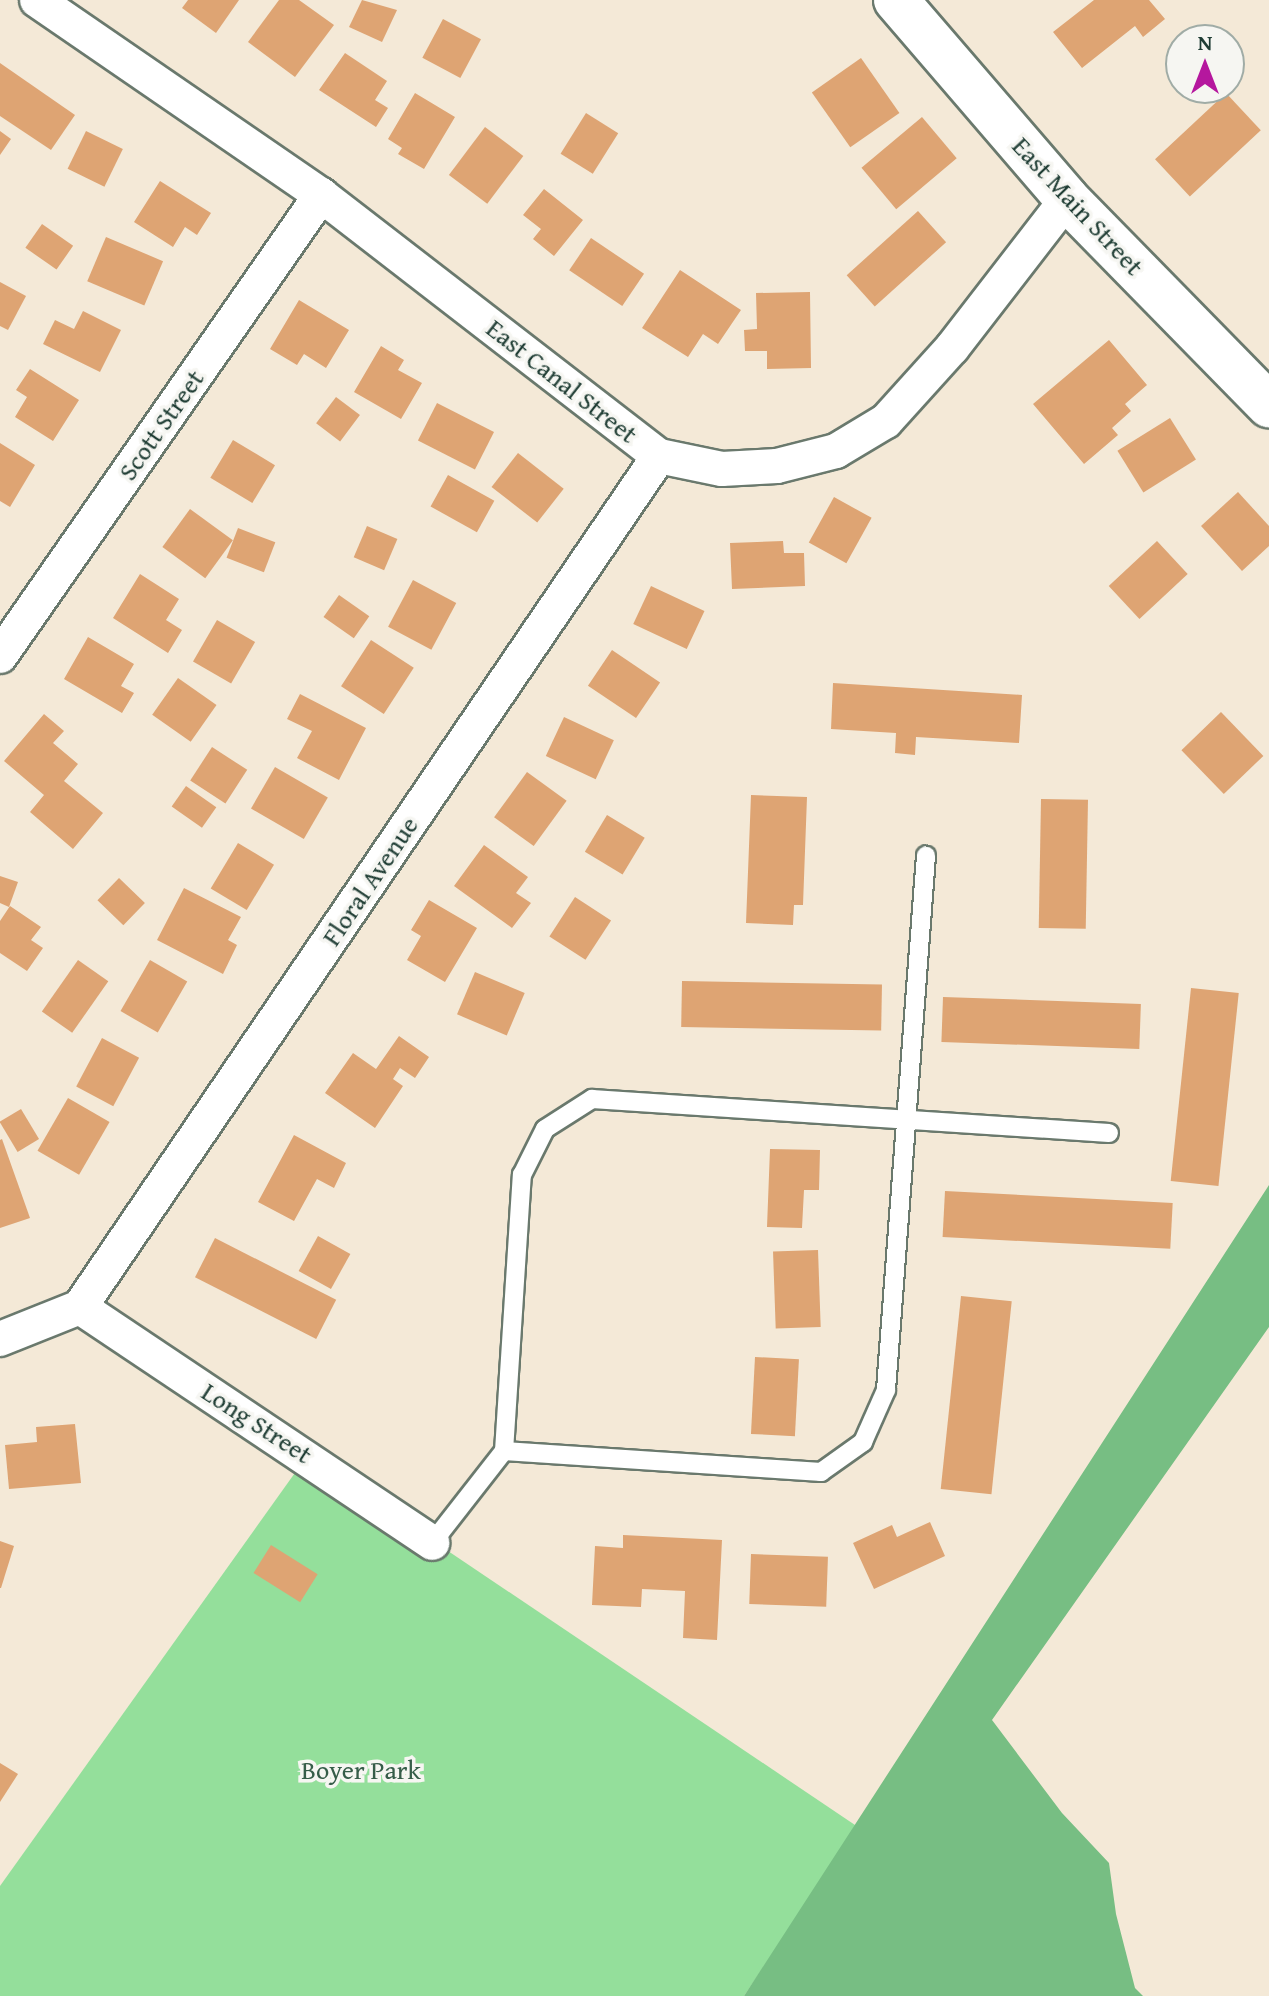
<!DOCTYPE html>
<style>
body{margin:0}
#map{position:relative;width:1269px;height:1996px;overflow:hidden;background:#f4e9d7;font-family:"Gentium Book Plus",serif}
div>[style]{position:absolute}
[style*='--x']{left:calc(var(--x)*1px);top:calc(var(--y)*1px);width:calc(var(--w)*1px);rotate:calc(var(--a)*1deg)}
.green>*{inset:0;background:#94df9b}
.forest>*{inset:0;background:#77be83}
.building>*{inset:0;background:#dea473;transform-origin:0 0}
.roads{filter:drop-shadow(2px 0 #6a796d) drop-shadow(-2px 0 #6a796d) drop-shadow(0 2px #6a796d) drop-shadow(0 -2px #6a796d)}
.lane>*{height:18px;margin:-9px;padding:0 9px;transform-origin:9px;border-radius:9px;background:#fff}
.street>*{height:34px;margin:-17px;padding:0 17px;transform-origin:17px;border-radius:17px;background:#fff}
.primary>*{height:44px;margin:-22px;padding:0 22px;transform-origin:22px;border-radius:22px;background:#fff}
span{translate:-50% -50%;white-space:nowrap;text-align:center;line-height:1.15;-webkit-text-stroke:7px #f6f6f2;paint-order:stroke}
.street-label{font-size:26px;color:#1f3d34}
.park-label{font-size:26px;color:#365d49}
.north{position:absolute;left:1165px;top:24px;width:80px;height:80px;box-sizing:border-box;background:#f6f6f2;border:2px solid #a0aca6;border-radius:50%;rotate:0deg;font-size:22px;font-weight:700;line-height:32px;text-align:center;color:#1f3d34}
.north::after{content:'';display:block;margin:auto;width:28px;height:36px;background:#b5179e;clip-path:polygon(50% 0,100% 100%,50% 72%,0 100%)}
</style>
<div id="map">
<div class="green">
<i style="clip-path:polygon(307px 1456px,858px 1827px,744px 1996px,0 1996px,0 1886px)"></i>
</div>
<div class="forest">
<i style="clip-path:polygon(1269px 1185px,1269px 1327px,992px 1720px,1062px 1813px,1109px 1863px,1116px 1914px,1135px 1988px,1143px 1996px,744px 1996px)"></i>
</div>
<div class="building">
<i style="clip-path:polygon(188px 0,239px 0,216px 33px,182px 8px)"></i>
<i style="clip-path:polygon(279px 0,299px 0,334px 25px,295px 77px,248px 42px)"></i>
<i style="clip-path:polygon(362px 0,397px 10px,382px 42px,349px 27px)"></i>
<i style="clip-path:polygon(1094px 0,1149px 0,1165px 19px,1143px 37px,1135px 26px,1082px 68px,1053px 32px)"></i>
<i style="left:443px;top:19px;width:43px;height:44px;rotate:28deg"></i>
<i style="clip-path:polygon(345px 53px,387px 81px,375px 100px,388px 108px,376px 127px,319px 90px)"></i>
<i style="left:861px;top:58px;width:67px;height:60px;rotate:55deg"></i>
<i style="clip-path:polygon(0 63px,75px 115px,51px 150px,0 116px)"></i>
<i style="clip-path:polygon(415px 93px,455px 117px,424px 169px,398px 154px,402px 148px,388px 139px)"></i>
<i style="left:1226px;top:93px;width:51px;height:97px;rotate:47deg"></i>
<i style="left:586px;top:113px;width:38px;height:48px;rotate:32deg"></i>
<i style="left:922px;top:117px;width:54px;height:79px;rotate:50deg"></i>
<i style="left:485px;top:127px;width:48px;height:60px;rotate:37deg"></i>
<i style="clip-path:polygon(0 131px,11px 139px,0 155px)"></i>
<i style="left:86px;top:131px;width:41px;height:42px;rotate:26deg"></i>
<i style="clip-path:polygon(160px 181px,211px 213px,197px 235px,185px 227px,173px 247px,134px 222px)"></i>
<i style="clip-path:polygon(544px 189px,583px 220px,554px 256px,533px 239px,541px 229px,523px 215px)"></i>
<i style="left:918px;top:211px;width:42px;height:96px;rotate:48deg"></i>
<i style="left:42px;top:224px;width:38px;height:29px;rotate:35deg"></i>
<i style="left:106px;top:237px;width:62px;height:48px;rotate:23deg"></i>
<i style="left:591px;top:238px;width:64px;height:39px;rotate:34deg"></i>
<i style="clip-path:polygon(680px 270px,741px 310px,718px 344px,703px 334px,688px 357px,642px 328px)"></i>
<i style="clip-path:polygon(0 282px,26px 296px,8px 330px,0 326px)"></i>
<i style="clip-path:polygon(810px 292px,811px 368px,767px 369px,767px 351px,745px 351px,744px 330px,757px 329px,756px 293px)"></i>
<i style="clip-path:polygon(299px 300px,349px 330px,326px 368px,304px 354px,297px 365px,270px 349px)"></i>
<i style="clip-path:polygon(83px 311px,121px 330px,100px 372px,43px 344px,55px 320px,74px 329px)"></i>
<i style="clip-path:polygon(1109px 340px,1147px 385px,1125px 404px,1131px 411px,1112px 428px,1118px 435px,1084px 464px,1033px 404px)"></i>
<i style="clip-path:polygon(381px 346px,404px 360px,398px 370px,422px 383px,401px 419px,354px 392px)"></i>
<i style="clip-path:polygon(30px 369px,79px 400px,53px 441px,15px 417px,27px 397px,16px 390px)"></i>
<i style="left:336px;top:397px;width:30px;height:33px;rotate:37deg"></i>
<i style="left:437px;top:403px;width:64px;height:42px;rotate:27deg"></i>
<i style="left:1170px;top:418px;width:49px;height:62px;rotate:58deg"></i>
<i style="left:233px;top:440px;width:49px;height:44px;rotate:31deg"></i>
<i style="clip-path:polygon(0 443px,35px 465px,10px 507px,0 501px)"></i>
<i style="left:518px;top:453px;width:58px;height:43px;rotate:38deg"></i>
<i style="left:448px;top:475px;width:53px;height:36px;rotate:29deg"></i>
<i style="clip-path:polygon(1238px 492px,1269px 526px,1269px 546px,1242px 571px,1201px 526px)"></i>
<i style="left:834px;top:497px;width:43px;height:52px;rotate:29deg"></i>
<i style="left:190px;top:509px;width:53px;height:47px;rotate:36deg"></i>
<i style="left:367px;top:526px;width:33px;height:34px;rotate:23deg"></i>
<i style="left:238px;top:528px;width:40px;height:32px;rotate:21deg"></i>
<i style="clip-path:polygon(783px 541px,784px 553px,804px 553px,805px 586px,732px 589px,730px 543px)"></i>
<i style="left:1157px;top:541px;width:45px;height:66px;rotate:47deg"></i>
<i style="clip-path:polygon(140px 574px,179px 599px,166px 620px,182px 630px,168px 653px,113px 618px)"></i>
<i style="left:413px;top:580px;width:49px;height:53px;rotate:28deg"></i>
<i style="left:651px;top:586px;width:59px;height:42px;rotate:25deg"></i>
<i style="left:339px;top:595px;width:37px;height:27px;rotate:35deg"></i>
<i style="left:217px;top:620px;width:44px;height:48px;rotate:30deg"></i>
<i style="clip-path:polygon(88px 637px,134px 664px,121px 686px,134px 693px,122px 713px,64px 679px)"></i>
<i style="left:371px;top:640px;width:51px;height:55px;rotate:33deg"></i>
<i style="left:612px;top:650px;width:58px;height:43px;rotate:34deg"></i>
<i style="left:178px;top:678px;width:47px;height:45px;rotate:35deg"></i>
<i style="clip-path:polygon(833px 683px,1022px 695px,1019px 743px,916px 737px,915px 755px,895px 753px,896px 733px,831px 729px)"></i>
<i style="clip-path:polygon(300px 694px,366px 728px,339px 780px,297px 758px,312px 731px,287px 719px)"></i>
<i style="left:1221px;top:712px;width:61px;height:55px;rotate:46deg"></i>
<i style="clip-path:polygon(44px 714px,64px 731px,53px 743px,78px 764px,64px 781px,103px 813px,73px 849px,30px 812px,44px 795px,4px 761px)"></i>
<i style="left:564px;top:717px;width:55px;height:43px;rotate:25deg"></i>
<i style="left:212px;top:747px;width:42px;height:40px;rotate:33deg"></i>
<i style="left:275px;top:767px;width:61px;height:48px;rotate:30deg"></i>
<i style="left:527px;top:772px;width:49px;height:56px;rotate:36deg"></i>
<i style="left:186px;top:786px;width:37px;height:25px;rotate:35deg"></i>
<i style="clip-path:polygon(751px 795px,807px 797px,803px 905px,794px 905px,793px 925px,746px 923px)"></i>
<i style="left:1041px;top:799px;width:47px;height:129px;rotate:1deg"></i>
<i style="left:607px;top:815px;width:44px;height:43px;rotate:31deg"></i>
<i style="left:238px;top:843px;width:42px;height:53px;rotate:31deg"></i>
<i style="clip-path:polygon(484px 845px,528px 877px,516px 893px,531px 903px,512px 928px,454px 886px)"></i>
<i style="clip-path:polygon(0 876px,18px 882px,9px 907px,0 903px)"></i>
<i style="left:119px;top:878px;width:36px;height:31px;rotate:44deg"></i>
<i style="clip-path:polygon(184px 888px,241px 917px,228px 940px,237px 945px,223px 974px,157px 940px)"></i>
<i style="left:575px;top:897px;width:43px;height:47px;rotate:33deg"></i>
<i style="clip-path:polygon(429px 900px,477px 928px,445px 982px,407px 960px,421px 936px,411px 930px)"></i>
<i style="clip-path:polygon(10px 906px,41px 927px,31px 940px,43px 948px,27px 971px,0 953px,0 921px)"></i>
<i style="left:78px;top:960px;width:37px;height:63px;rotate:35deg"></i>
<i style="left:150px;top:960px;width:43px;height:59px;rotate:30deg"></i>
<i style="left:475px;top:972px;width:54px;height:46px;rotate:23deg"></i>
<i style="left:682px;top:981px;width:200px;height:46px;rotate:1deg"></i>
<i style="left:1191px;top:988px;width:48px;height:194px;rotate:6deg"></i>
<i style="left:943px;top:997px;width:198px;height:45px;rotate:2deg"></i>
<i style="clip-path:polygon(399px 1036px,429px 1057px,415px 1078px,400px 1068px,393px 1079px,403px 1086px,375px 1128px,325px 1093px,353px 1053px,376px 1069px)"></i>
<i style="left:102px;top:1038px;width:42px;height:55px;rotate:28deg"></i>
<i style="left:68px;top:1098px;width:48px;height:61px;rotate:30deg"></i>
<i style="left:21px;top:1109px;width:35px;height:25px;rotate:59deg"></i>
<i style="clip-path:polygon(294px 1135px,346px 1163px,334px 1188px,317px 1179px,294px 1221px,258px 1202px)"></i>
<i style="clip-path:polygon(2px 1139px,30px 1218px,0 1228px,0 1140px)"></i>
<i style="clip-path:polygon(770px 1149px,820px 1150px,819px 1190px,804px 1190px,802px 1228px,767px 1227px)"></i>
<i style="left:945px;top:1191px;width:228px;height:46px;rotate:3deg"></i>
<i style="left:318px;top:1236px;width:37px;height:40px;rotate:29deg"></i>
<i style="left:215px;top:1238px;width:136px;height:44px;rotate:27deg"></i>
<i style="left:818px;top:1250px;width:77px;height:45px;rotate:88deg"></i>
<i style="left:961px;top:1296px;width:51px;height:194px;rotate:6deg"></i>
<i style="left:755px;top:1357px;width:44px;height:77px;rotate:3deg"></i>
<i style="clip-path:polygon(75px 1424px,81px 1483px,9px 1489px,5px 1445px,37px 1442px,36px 1427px)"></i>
<i style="clip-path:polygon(930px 1522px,945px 1556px,874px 1589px,853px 1543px,892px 1525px,897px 1537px)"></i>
<i style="clip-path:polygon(623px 1535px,722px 1540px,717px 1640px,683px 1638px,685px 1591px,642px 1589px,641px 1607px,592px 1605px,595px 1546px,623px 1548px)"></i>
<i style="clip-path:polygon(0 1541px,14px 1546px,1px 1588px,0 1588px)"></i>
<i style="left:271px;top:1545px;width:55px;height:33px;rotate:32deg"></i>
<i style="left:751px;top:1554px;width:77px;height:50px;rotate:2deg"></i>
<i style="clip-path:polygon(0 1763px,18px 1774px,0 1802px)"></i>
</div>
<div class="roads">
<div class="lane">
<i style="--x:504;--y:1451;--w:318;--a:3.8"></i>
<i style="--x:821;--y:1472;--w:52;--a:-35.5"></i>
<i style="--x:863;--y:1442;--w:57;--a:-66.1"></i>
<i style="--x:886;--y:1390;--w:536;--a:-85.72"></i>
<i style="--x:432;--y:1543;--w:117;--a:-52"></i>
<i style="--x:504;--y:1451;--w:277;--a:-86.3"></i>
<i style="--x:522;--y:1175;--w:51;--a:-63.4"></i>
<i style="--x:545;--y:1129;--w:56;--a:-32.6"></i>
<i style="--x:592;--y:1099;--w:518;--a:3.76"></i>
</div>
<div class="street">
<i style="--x:37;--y:0;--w:345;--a:34.5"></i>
<i style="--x:321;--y:195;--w:427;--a:37.7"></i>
<i style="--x:659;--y:456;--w:64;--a:11.7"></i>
<i style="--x:722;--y:469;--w:55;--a:-3.1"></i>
<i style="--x:777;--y:466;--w:61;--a:-14.3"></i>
<i style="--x:836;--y:451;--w:58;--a:-31"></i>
<i style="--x:886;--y:421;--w:98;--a:-47.9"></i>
<i style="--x:952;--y:348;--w:188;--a:-52.3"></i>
<i style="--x:0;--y:656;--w:562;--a:-55.15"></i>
<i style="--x:80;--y:1307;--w:1029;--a:-55.77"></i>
<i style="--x:80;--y:1307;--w:424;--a:33.8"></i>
<i style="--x:0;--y:1339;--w:86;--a:-21.8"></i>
</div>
<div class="primary">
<i style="--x:896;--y:0;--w:262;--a:49.3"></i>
<i style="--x:1067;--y:199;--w:289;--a:45.6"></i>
</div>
</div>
<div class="street-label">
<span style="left:1078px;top:206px;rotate:47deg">East Main Street</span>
<span style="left:562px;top:381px;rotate:38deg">East Canal Street</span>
<span style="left:161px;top:425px;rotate:-55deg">Scott Street</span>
<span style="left:370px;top:881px;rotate:-56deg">Floral Avenue</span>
<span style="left:257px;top:1423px;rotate:33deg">Long Street</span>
</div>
<div class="park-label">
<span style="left:361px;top:1770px">Boyer Park</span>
</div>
<div class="north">N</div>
</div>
